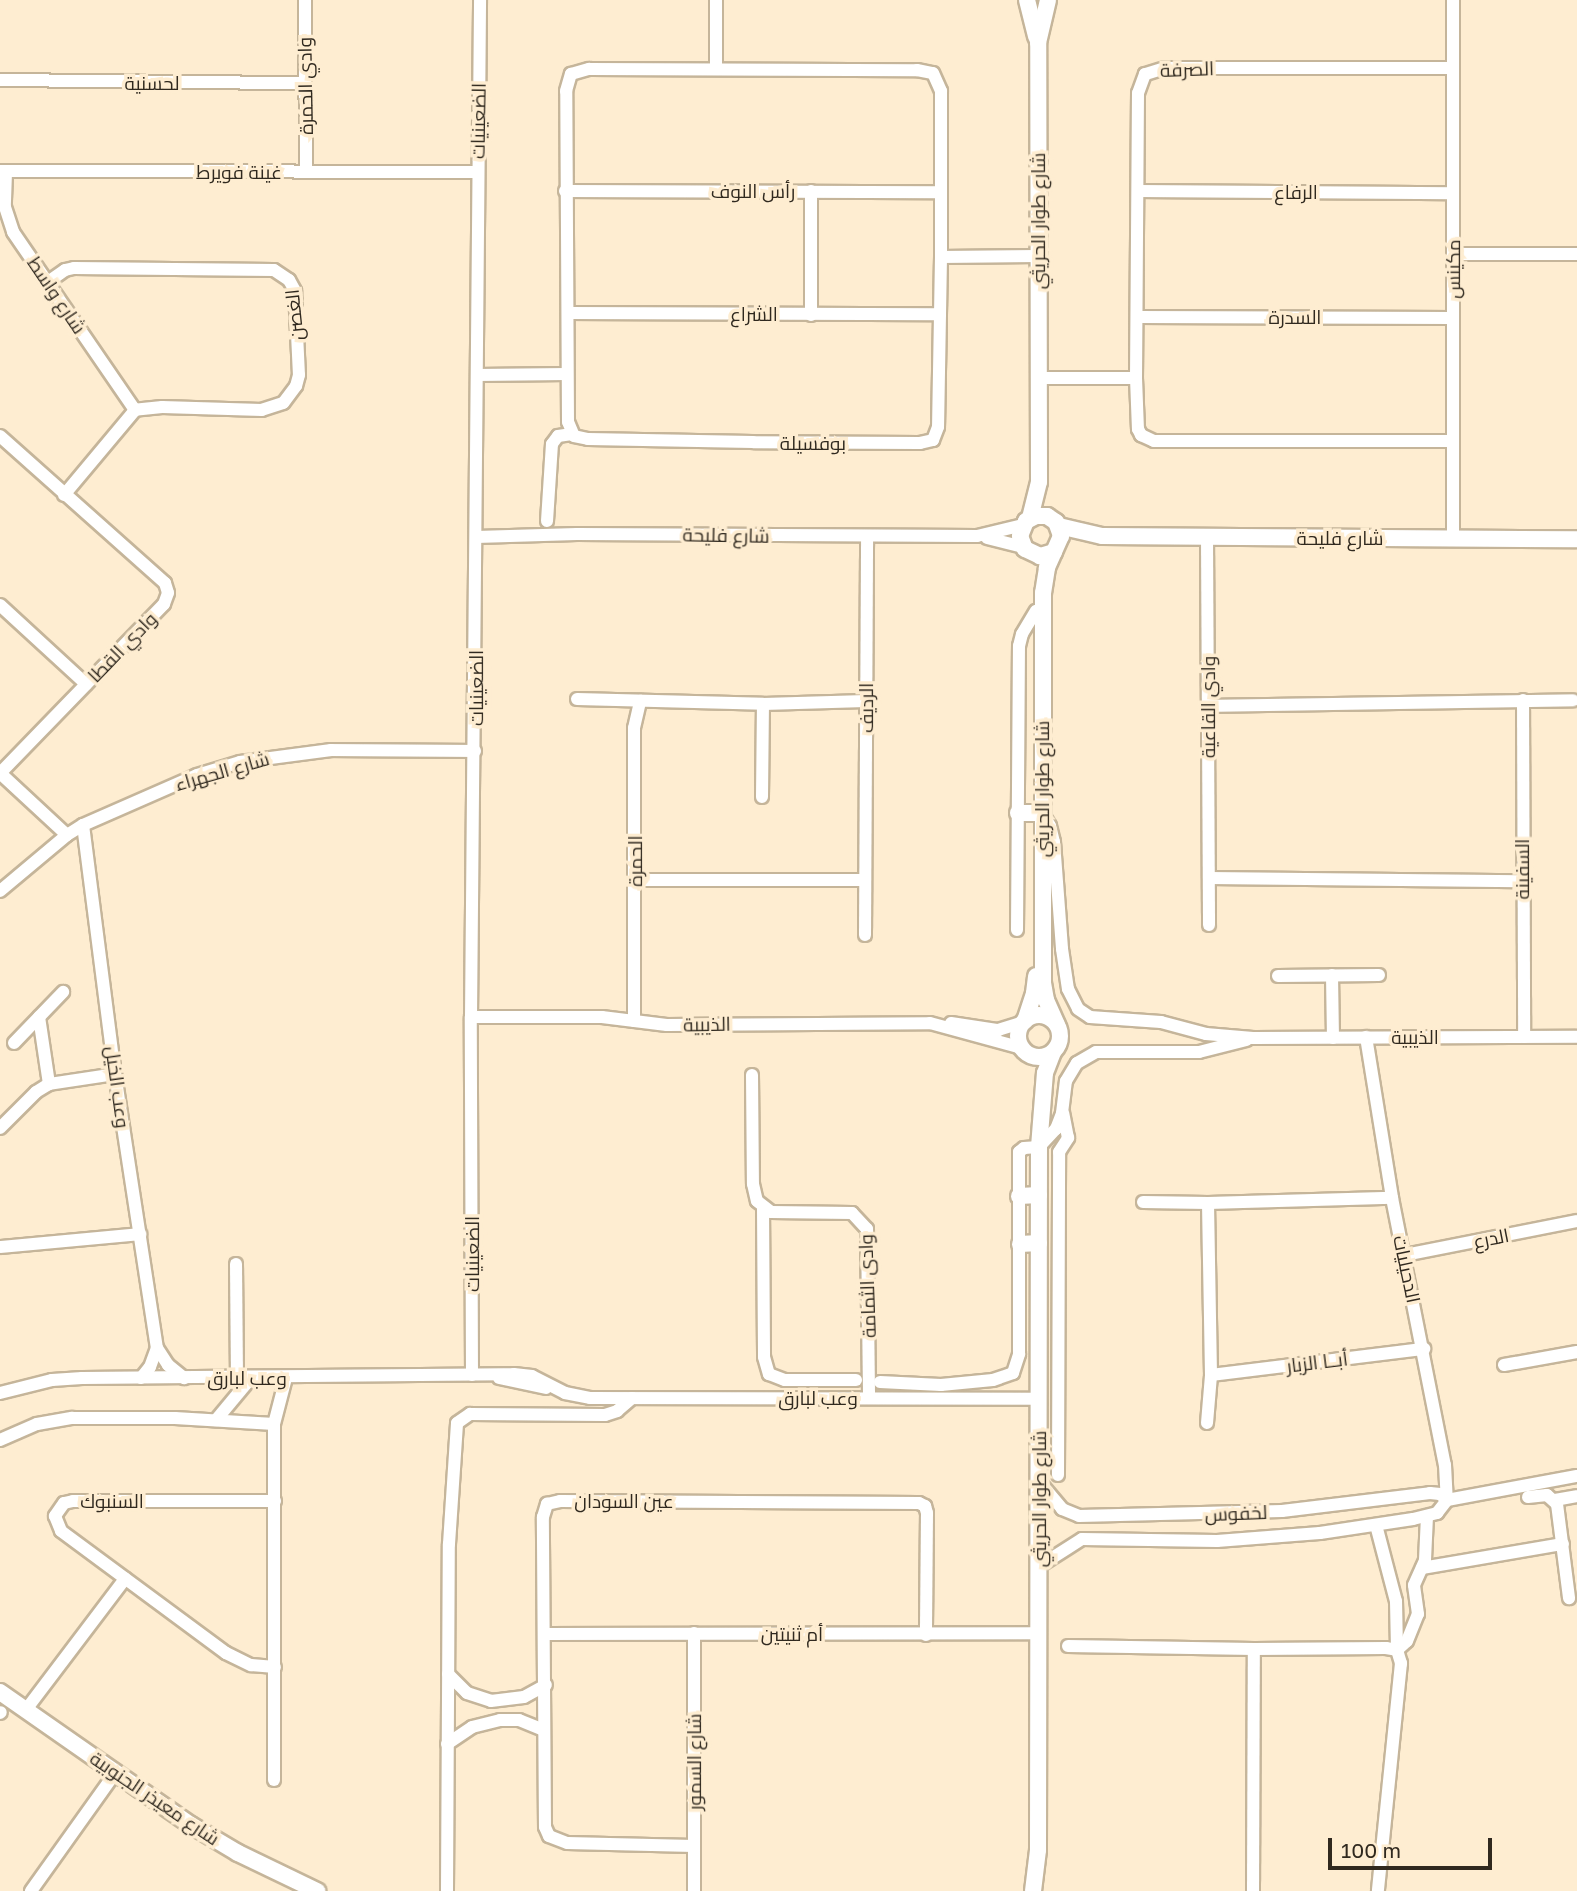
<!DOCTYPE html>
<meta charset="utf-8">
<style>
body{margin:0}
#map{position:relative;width:1577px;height:1891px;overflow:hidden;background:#feedd1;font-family:"Golos Text",Cairo,sans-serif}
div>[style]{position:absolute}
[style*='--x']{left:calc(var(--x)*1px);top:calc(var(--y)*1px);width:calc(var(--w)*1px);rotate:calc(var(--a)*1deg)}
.roads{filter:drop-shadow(2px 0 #c5b59a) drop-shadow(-2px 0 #c5b59a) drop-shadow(0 2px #c5b59a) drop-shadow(0 -2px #c5b59a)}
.minor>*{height:12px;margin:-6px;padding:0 6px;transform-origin:6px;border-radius:6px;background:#fff}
.tertiary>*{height:16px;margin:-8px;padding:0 8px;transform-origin:8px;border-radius:8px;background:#fff}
.tertiary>.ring{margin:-8px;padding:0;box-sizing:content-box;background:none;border:16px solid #fff;border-radius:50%}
span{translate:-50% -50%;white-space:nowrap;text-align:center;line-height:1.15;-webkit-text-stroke:7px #feedd1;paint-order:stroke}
.street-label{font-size:19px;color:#30291f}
.scale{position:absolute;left:1328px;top:1838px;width:164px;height:32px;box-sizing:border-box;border:4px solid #30291f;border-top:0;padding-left:9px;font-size:21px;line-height:24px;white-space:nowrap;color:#30291f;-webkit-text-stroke:5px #feedd1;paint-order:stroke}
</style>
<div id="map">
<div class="roads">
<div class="minor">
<i style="--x:305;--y:0;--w:172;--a:89.7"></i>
<i style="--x:716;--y:0;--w:69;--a:90"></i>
<i style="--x:1452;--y:68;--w:287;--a:180"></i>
<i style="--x:1165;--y:68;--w:21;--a:163"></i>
<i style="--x:1145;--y:74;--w:20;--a:110"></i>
<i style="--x:1138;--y:93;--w:285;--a:90.4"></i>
<i style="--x:1136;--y:378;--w:51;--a:87.8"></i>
<i style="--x:1138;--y:429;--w:7;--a:63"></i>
<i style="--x:1141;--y:435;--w:14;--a:25"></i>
<i style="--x:1154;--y:441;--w:299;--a:0"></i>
<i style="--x:589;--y:69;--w:328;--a:0.2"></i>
<i style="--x:917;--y:70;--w:16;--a:11"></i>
<i style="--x:933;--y:73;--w:20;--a:66"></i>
<i style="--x:941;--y:91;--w:166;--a:90"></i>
<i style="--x:941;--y:257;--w:170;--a:91"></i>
<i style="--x:938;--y:427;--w:14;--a:111"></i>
<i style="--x:933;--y:440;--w:13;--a:167"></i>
<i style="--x:920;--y:443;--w:167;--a:-179.7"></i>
<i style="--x:753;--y:442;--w:165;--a:-179"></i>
<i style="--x:588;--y:439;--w:14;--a:-168"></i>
<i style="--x:574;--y:436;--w:15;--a:-113"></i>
<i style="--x:568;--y:422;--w:331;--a:-90.3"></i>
<i style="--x:566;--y:91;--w:18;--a:-74"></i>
<i style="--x:571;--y:74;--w:19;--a:-16"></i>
<i style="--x:0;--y:80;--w:304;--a:0.6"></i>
<i style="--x:0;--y:171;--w:477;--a:0.1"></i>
<i style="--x:6;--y:172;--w:35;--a:92"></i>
<i style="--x:5;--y:207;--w:26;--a:72"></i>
<i style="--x:13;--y:232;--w:216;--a:55.6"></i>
<i style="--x:565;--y:191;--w:376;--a:0.2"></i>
<i style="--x:811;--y:191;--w:124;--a:90"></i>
<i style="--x:1138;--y:191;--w:315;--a:0.4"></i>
<i style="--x:1454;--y:254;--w:123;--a:0"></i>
<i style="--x:941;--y:257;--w:96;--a:-0.6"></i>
<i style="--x:48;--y:282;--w:21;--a:-35"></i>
<i style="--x:65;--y:270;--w:9;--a:-13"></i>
<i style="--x:74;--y:268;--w:200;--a:0.6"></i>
<i style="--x:274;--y:270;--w:18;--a:34"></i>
<i style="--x:289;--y:280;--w:13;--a:61"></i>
<i style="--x:295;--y:291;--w:84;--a:87.3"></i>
<i style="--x:299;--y:375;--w:11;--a:105"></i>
<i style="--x:296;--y:386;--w:21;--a:127"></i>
<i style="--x:283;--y:403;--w:22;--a:162"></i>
<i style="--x:262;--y:410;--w:100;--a:-178.3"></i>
<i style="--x:162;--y:407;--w:27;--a:174"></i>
<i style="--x:568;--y:313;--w:372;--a:0.2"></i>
<i style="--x:1137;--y:317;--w:316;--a:0.2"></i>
<i style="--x:477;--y:375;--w:90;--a:-0.6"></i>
<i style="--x:1039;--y:378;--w:97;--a:0"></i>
<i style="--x:0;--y:436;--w:221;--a:41.7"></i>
<i style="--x:165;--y:583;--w:10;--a:73"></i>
<i style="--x:168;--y:593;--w:12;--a:110"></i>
<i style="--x:164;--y:604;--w:235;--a:134.1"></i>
<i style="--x:64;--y:495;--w:111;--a:-50.1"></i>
<i style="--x:547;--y:521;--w:77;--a:-86.3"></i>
<i style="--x:552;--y:444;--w:10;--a:-53"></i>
<i style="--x:558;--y:436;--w:14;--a:-8"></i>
<i style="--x:476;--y:537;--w:101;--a:-1.7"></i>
<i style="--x:577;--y:534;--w:400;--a:0.3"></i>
<i style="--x:977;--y:536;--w:47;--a:-13.4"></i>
<i style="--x:1207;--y:537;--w:388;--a:89.7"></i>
<i style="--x:987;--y:538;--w:38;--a:14"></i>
<i style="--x:1453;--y:539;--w:539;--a:-90"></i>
<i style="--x:0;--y:605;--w:117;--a:42.6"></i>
<i style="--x:577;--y:699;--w:186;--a:1.5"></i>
<i style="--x:763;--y:704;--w:103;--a:-1.7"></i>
<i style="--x:1523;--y:700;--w:337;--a:89.8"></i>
<i style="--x:1208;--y:706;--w:365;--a:-0.9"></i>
<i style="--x:0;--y:773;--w:91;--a:42.8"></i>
<i style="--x:762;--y:797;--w:93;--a:-89.4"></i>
<i style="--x:1042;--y:813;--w:15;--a:58"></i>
<i style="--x:1050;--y:826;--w:16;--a:76"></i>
<i style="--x:1054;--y:842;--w:107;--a:85.7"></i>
<i style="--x:1062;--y:949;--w:40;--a:81.5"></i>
<i style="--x:1068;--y:989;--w:22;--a:63"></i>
<i style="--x:1078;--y:1009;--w:14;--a:34"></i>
<i style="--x:1090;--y:1017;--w:71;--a:4"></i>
<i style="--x:1161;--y:1022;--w:47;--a:14.9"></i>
<i style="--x:1206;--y:1034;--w:47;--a:4.9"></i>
<i style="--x:1253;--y:1038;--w:324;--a:-0.2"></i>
<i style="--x:83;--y:825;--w:251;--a:82.7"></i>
<i style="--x:115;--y:1074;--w:277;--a:81.3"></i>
<i style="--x:157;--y:1348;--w:20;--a:57"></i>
<i style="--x:168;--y:1365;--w:21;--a:39"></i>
<i style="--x:1209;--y:878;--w:312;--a:0.6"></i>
<i style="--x:635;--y:880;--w:230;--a:0"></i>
<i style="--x:0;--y:891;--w:87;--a:-39.9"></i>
<i style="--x:67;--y:835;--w:19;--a:-32"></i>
<i style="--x:83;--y:825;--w:124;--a:-23.7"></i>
<i style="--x:197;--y:775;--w:45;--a:-16.8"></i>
<i style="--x:240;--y:762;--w:92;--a:-7.5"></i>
<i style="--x:331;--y:750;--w:144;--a:0.4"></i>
<i style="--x:1017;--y:930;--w:284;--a:-89.6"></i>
<i style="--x:1019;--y:646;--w:12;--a:-76"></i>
<i style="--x:1022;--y:634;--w:27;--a:-59"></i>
<i style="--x:865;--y:935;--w:399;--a:-89.7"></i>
<i style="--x:1332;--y:975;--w:63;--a:89.1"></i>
<i style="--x:1278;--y:976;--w:101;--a:-0.6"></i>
<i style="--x:39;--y:1017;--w:68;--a:81.5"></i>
<i style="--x:471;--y:1017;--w:131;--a:0"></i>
<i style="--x:602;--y:1017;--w:65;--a:7"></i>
<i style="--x:667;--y:1025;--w:263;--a:-0.4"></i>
<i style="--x:930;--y:1023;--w:95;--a:15.2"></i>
<i style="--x:634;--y:1021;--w:293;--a:-90"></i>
<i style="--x:634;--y:728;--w:28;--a:-77"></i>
<i style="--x:951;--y:1023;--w:48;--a:8.5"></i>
<i style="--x:998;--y:1030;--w:27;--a:-17"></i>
<i style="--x:1366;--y:1037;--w:163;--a:80.8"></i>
<i style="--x:1392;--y:1198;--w:272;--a:78.8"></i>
<i style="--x:1445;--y:1465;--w:35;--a:87"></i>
<i style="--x:14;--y:1043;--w:71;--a:-46.1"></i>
<i style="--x:752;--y:1075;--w:109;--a:89.5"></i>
<i style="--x:753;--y:1184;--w:17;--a:77"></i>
<i style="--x:757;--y:1201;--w:18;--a:38"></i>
<i style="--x:771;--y:1212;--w:81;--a:0.7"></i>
<i style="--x:852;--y:1213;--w:22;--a:47"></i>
<i style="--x:867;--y:1229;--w:169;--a:89.3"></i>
<i style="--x:0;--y:1128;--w:51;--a:-45"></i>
<i style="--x:36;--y:1092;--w:15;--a:-32"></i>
<i style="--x:49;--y:1084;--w:67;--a:-8.6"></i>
<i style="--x:1143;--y:1202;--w:65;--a:0.9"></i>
<i style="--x:1208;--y:1203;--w:184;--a:-1.6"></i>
<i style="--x:763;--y:1208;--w:149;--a:89.6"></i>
<i style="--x:764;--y:1357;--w:18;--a:74"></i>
<i style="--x:769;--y:1374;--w:17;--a:21"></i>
<i style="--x:785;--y:1380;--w:71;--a:0"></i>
<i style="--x:0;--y:1247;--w:141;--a:-5.3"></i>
<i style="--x:1405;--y:1255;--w:175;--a:-11.2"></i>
<i style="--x:236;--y:1264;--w:114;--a:89.5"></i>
<i style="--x:1504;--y:1365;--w:74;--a:-10.1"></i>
<i style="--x:472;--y:1375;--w:358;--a:-90.2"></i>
<i style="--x:471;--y:1017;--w:1017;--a:-89.49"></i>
<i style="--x:1211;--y:1375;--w:215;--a:-7"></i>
<i style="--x:141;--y:1378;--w:14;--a:-51"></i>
<i style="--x:150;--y:1367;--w:20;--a:-70"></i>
<i style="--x:499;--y:1378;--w:48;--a:12"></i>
<i style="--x:880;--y:1382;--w:61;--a:2.8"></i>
<i style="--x:941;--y:1385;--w:52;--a:-5.5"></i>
<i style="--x:993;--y:1380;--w:21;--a:-19"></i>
<i style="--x:1013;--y:1373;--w:20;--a:-72"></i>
<i style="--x:1019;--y:1354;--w:202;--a:-90"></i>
<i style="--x:1019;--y:1152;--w:6;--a:-39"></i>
<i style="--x:1024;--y:1148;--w:15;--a:-4"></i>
<i style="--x:1039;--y:1147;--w:25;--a:-47"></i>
<i style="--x:1056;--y:1129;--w:17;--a:-69"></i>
<i style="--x:1062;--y:1113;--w:32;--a:-83"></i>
<i style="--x:1066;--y:1081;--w:21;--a:-59"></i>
<i style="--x:1077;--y:1063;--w:22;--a:-30"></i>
<i style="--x:1096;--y:1052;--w:103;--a:0"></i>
<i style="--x:1199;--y:1052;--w:49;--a:-14.3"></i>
<i style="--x:0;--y:1393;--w:54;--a:-14"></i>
<i style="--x:52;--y:1380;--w:30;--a:-4"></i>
<i style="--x:82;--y:1378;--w:432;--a:-0.5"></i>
<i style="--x:514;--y:1374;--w:18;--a:6"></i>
<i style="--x:532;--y:1376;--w:37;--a:27"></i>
<i style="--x:565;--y:1393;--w:25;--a:11"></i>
<i style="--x:590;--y:1398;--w:449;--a:0.1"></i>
<i style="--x:216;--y:1420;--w:55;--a:-50.2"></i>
<i style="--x:1207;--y:1423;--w:48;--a:-85.2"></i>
<i style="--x:1211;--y:1375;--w:172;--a:-91"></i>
<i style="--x:0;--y:1440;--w:40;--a:-23.4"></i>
<i style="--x:37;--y:1424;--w:36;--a:-10"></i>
<i style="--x:72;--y:1418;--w:103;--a:0"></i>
<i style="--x:175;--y:1418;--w:99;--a:3.5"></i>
<i style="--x:1058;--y:1475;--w:323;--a:-89.8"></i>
<i style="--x:1059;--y:1152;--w:17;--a:-57"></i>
<i style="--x:1068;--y:1138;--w:25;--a:-101"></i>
<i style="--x:1038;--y:1480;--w:38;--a:50"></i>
<i style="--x:1062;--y:1509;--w:18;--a:22"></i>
<i style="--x:1079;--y:1516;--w:203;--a:-1.4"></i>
<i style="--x:1282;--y:1511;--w:149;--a:-6.9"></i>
<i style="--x:1430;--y:1493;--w:10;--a:6"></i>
<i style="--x:1440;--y:1494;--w:9;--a:41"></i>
<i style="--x:1528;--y:1497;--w:19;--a:-6"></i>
<i style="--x:1547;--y:1495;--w:13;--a:42"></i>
<i style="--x:1557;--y:1504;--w:95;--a:82.7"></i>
<i style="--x:1555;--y:1500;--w:22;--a:-10"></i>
<i style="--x:275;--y:1501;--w:202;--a:180"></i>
<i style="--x:73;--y:1501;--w:9;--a:167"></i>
<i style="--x:64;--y:1503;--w:16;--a:125"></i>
<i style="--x:55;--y:1516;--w:16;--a:68"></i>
<i style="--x:61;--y:1531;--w:205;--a:36.5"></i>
<i style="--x:226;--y:1653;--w:28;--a:26"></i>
<i style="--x:251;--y:1665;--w:24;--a:5"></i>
<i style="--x:1376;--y:1525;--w:79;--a:75.3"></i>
<i style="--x:1396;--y:1601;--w:49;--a:88.8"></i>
<i style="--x:1038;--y:1567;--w:52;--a:-32.5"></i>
<i style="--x:1082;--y:1539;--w:135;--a:0.8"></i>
<i style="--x:1217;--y:1541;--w:103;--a:-4.4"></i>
<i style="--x:1320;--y:1533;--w:94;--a:-8.6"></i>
<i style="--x:1413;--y:1519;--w:25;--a:-14"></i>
<i style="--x:1437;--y:1513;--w:16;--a:-52"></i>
<i style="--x:1447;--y:1500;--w:132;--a:-10.5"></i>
<i style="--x:1422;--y:1568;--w:143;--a:-9.7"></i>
<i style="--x:694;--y:1633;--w:258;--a:90"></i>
<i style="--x:545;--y:1634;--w:493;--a:-0.1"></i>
<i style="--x:1068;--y:1646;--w:186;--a:0.9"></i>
<i style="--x:1254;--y:1649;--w:132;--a:-0.4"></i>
<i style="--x:1386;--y:1648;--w:11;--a:10"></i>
<i style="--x:1397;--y:1650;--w:14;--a:73"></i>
<i style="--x:1401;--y:1663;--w:229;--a:95.8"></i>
<i style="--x:1397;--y:1650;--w:13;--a:-42"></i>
<i style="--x:1407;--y:1641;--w:29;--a:-68"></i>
<i style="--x:1418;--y:1614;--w:29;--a:-98"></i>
<i style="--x:1414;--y:1585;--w:27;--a:-66"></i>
<i style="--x:1425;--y:1560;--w:44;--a:-87.4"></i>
<i style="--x:448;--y:1674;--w:27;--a:45"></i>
<i style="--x:467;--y:1693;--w:25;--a:18"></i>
<i style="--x:491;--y:1701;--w:33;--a:-7"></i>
<i style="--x:524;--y:1697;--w:25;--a:-29"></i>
<i style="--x:25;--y:1711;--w:166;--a:-52.9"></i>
<i style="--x:0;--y:1713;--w:1;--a:-45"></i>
<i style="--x:447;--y:1744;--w:30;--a:-34"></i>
<i style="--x:472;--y:1727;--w:29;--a:-14"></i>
<i style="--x:500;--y:1720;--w:19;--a:0"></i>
<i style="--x:519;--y:1720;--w:27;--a:22"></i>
<i style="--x:274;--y:1780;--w:356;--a:-90"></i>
<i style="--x:274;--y:1424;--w:48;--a:-75.4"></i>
<i style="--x:694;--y:1846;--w:127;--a:-178.6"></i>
<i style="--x:567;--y:1843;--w:19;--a:-159"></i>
<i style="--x:549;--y:1836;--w:10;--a:-114"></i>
<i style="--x:545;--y:1827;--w:310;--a:-90.4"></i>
<i style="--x:543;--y:1517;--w:14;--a:-73"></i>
<i style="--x:547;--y:1504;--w:13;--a:-13"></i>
<i style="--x:560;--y:1501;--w:359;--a:0.3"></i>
<i style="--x:919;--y:1503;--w:7;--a:27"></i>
<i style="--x:925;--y:1506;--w:7;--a:74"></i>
<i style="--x:927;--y:1513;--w:122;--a:90.5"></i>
<i style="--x:31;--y:1891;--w:146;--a:-54.5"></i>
<i style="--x:447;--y:1891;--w:347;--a:-89.7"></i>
<i style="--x:449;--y:1544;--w:121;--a:-86.2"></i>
<i style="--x:457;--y:1423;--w:16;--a:-35"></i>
<i style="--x:470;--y:1414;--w:135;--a:0.4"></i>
<i style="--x:605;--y:1415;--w:13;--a:-18"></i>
<i style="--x:617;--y:1411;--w:20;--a:-41"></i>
<i style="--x:1253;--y:1891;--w:242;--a:-89.8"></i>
</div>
<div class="tertiary">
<i style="--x:1027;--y:0;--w:38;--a:76"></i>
<i style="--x:1030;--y:518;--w:37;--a:-76"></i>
<i style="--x:1039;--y:482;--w:439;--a:-90.1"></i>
<i style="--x:1038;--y:43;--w:44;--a:-76.9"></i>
<i style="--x:1059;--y:526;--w:44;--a:13.1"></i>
<i style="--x:1102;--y:536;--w:475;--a:0.4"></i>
<i style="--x:1054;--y:552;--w:15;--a:164"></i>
<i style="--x:1040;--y:556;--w:17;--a:-155"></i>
<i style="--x:1025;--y:549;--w:14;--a:-111"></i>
<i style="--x:1020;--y:536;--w:16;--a:-68"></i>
<i style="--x:1026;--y:521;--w:11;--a:-27"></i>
<i style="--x:1036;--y:516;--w:11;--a:0"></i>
<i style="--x:1047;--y:516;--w:11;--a:34"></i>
<i style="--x:1056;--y:522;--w:15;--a:70"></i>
<i style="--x:1061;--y:536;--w:35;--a:114"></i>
<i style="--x:1047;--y:568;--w:25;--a:99"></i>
<i style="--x:1043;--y:593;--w:390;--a:90"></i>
<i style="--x:1043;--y:983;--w:17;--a:80"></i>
<i style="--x:1046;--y:1000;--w:27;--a:66"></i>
<i style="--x:1018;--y:813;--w:24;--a:0"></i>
<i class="ring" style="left:1018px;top:1015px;width:26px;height:26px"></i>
<i style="--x:1025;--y:1021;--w:29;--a:-72"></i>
<i style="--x:1034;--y:993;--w:17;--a:-83"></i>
<i style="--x:1019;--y:1196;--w:20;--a:-3"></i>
<i style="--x:1020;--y:1244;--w:19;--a:-3"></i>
<i style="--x:0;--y:1692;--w:233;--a:34.9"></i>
<i style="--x:191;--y:1825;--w:55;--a:30.8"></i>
<i style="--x:238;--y:1853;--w:88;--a:25.7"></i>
<i style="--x:1033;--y:1891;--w:41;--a:-83"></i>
<i style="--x:1038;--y:1850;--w:703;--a:-89.92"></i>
<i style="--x:1039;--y:1147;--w:74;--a:-85.4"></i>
<i style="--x:1045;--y:1073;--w:22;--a:-69"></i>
</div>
</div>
<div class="street-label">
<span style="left:1187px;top:69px;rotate:-2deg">الصرفة</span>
<span style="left:152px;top:83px">لحسنية</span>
<span style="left:305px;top:86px;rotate:-91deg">وادي الحمرة</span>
<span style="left:478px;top:121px;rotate:-89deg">الضعينيات</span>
<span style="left:239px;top:172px">غينة فويرط</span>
<span style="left:753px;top:191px">رأس النوف</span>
<span style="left:1296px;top:192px">الرفاع</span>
<span style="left:1038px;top:221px;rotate:-90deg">شارع طوار الحريثي</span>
<span style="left:1453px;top:269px;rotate:-90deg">مكينس</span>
<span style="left:57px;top:295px;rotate:56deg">شارع واسط</span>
<span style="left:754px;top:314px">الشراع</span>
<span style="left:294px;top:315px;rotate:-96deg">الغصن</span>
<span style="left:1295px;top:317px">السدرة</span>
<span style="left:813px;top:443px">بوفسيلة</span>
<span style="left:726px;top:535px;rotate:1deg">شارع فليحة</span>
<span style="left:1340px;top:538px">شارع فليحة</span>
<span style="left:122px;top:647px;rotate:-46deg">وادي القطا</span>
<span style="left:476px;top:688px;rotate:-90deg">الضعينيات</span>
<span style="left:1208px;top:707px;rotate:-90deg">وادي القاعية</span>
<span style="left:866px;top:708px;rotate:-90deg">الرديف</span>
<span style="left:222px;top:771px;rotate:-16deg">شارع الجهراء</span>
<span style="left:1042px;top:789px;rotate:-90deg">شارع طوار الحريثي</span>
<span style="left:635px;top:861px;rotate:-90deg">الحمرة</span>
<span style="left:1522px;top:869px;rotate:-90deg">السفينة</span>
<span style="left:707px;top:1024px;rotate:-1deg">الذيبية</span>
<span style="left:1415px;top:1037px">الذيبية</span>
<span style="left:118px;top:1087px;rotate:82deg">وعب الخيل</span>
<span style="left:1491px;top:1238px;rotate:-11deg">الدرع</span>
<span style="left:472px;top:1254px;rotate:-90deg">الضعينيات</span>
<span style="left:1407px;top:1269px;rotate:78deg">الدحيليات</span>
<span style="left:867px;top:1286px;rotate:-92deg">وادى الثمامة</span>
<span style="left:1317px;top:1362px;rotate:-7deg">أبــا الزبار</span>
<span style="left:247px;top:1378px">وعب لبارق</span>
<span style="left:818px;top:1398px">وعب لبارق</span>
<span style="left:1039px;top:1499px;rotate:-90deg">شارع طوار الحريثي</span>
<span style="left:112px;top:1501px">السنبوك</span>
<span style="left:624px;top:1501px">عين السودان</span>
<span style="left:1236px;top:1513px;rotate:-2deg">لخفوس</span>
<span style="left:792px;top:1634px">أم ثنيتين</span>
<span style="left:694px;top:1762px;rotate:-90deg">شارع السمور</span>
<span style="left:155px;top:1798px;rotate:34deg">شارع معيذر الجنوبية</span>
</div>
<div class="scale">100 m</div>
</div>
